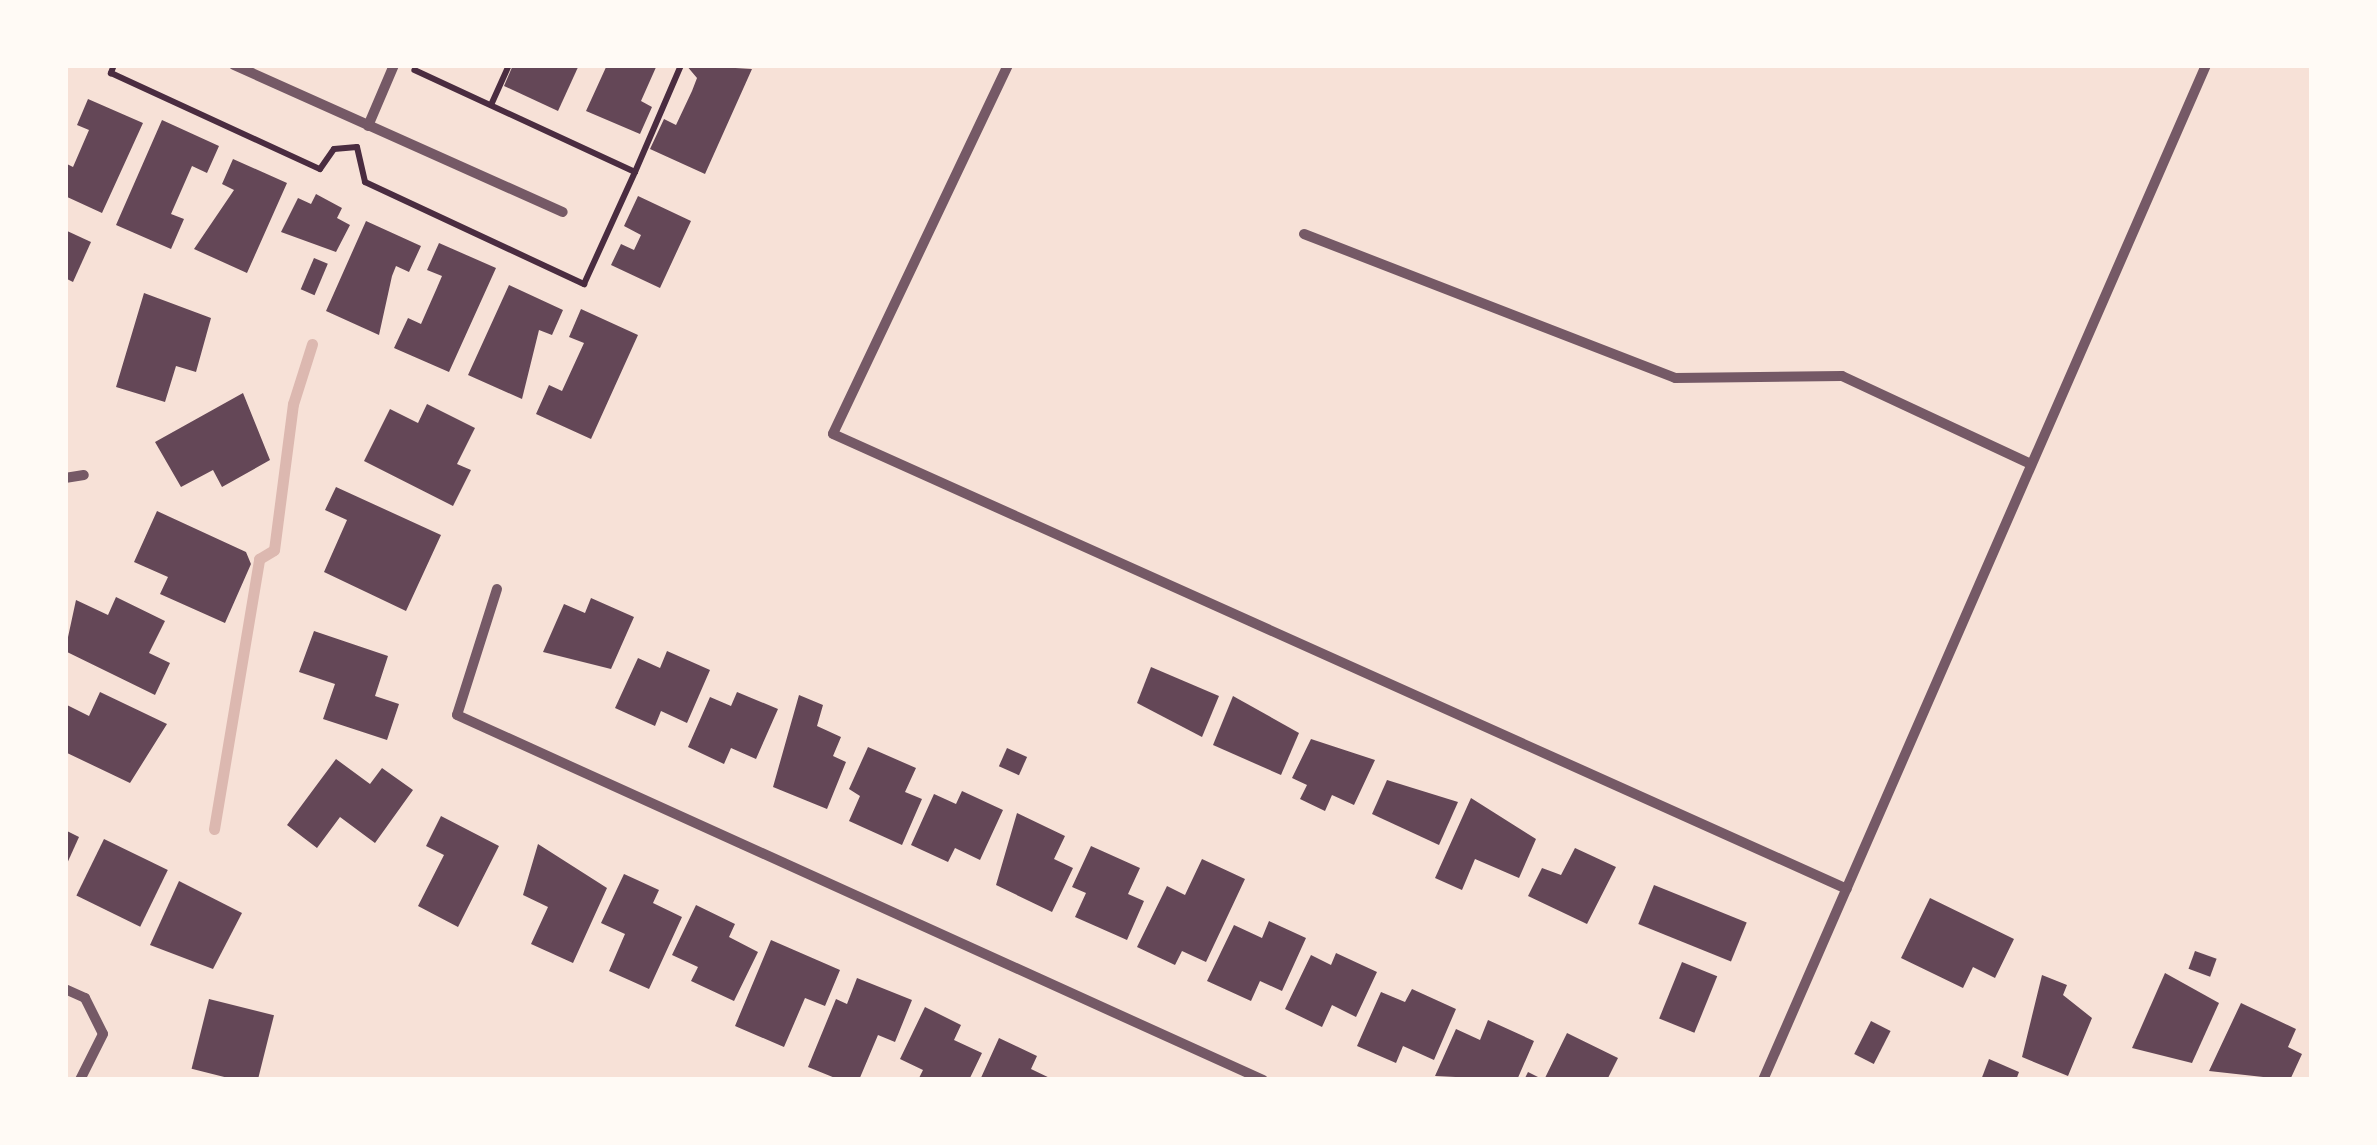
<!DOCTYPE html>
<style>
body{margin:0}
#map{position:relative;width:2377px;height:1145px;overflow:hidden;background:#f7e1d7;font-family:"DejaVu Sans",sans-serif}
div>[style]{position:absolute}
[style*='--x']{left:calc(var(--x)*1px);top:calc(var(--y)*1px);width:calc(var(--w)*1px);rotate:calc(var(--a)*1deg)}
.stream>*{height:11px;margin:-5.5px;padding:0 5.5px;transform-origin:5.5px;border-radius:5.5px;background:#dcb8b0}
.building>*{inset:0;background:#644757;transform-origin:0 0}
.path>*{height:6px;margin:-3px;padding:0 3px;transform-origin:3px;border-radius:3px;background:#4a2c40}
.minor>*{height:10px;margin:-5px;padding:0 5px;transform-origin:5px;border-radius:5px;background:#755966}
span{translate:-50% -50%;white-space:nowrap;text-align:center;line-height:1.15;-webkit-text-stroke:8px #fffaf5;paint-order:stroke}
.frame{position:absolute;inset:0;border:68px solid #fffaf5;pointer-events:none}
</style>
<div id="map">
<div class="stream">
<i style="--x:214;--y:829;--w:274;--a:-80.5"></i>
<i style="--x:259;--y:559;--w:17;--a:-31"></i>
<i style="--x:274;--y:550;--w:147;--a:-82.6"></i>
<i style="--x:293;--y:404;--w:63;--a:-72.4"></i>
</div>
<div class="building">
<i style="clip-path:polygon(513px 65px,579px 65px,558px 111px,504px 86px)"></i>
<i style="clip-path:polygon(607px 65px,672px 65px,657px 65px,641px 101px,652px 107px,640px 134px,586px 111px)"></i>
<i style="clip-path:polygon(686px 65px,752px 69px,705px 174px,650px 149px,664px 119px,676px 125px,692px 91px,697px 78px)"></i>
<i style="clip-path:polygon(88px 99px,143px 123px,102px 213px,65px 196px,65px 163px,73px 167px,89px 130px,77px 125px)"></i>
<i style="clip-path:polygon(162px 120px,219px 146px,207px 173px,192px 166px,171px 214px,184px 219px,171px 249px,116px 225px)"></i>
<i style="clip-path:polygon(233px 159px,287px 183px,247px 273px,194px 249px,234px 190px,222px 184px)"></i>
<i style="clip-path:polygon(316px 194px,342px 208px,337px 218px,350px 225px,336px 252px,281px 232px,298px 198px,311px 204px)"></i>
<i style="clip-path:polygon(638px 196px,691px 221px,660px 288px,611px 265px,621px 244px,634px 250px,641px 235px,624px 226px)"></i>
<i style="clip-path:polygon(366px 221px,421px 246px,409px 272px,396px 266px,392px 276px,379px 335px,326px 311px)"></i>
<i style="clip-path:polygon(65px 230px,91px 242px,73px 282px,65px 278px)"></i>
<i style="clip-path:polygon(439px 243px,496px 268px,449px 372px,394px 348px,408px 318px,421px 324px,436px 290px,442px 276px,427px 270px)"></i>
<i style="left:314px;top:258px;width:15px;height:34px;rotate:23deg"></i>
<i style="clip-path:polygon(509px 285px,563px 310px,552px 335px,539px 330px,522px 399px,468px 375px)"></i>
<i style="clip-path:polygon(144px 293px,211px 318px,196px 372px,176px 366px,165px 402px,116px 387px)"></i>
<i style="clip-path:polygon(581px 309px,638px 335px,591px 439px,536px 414px,549px 385px,562px 391px,584px 343px,569px 337px)"></i>
<i style="clip-path:polygon(243px 393px,270px 460px,222px 487px,213px 470px,181px 487px,155px 442px)"></i>
<i style="clip-path:polygon(427px 404px,475px 428px,457px 464px,471px 470px,453px 506px,364px 461px,390px 409px,418px 423px)"></i>
<i style="clip-path:polygon(336px 487px,441px 535px,406px 611px,324px 572px,347px 520px,325px 510px)"></i>
<i style="clip-path:polygon(157px 511px,246px 552px,251px 564px,225px 623px,160px 594px,168px 577px,134px 562px)"></i>
<i style="clip-path:polygon(116px 597px,165px 621px,149px 653px,170px 663px,155px 695px,65px 651px,76px 600px,108px 615px)"></i>
<i style="clip-path:polygon(591px 598px,634px 617px,611px 669px,543px 652px,564px 604px,585px 613px)"></i>
<i style="clip-path:polygon(314px 631px,388px 656px,375px 696px,399px 704px,387px 740px,323px 719px,335px 684px,299px 672px)"></i>
<i style="clip-path:polygon(667px 651px,710px 670px,687px 723px,661px 711px,655px 726px,615px 708px,638px 658px,660px 668px)"></i>
<i style="clip-path:polygon(1151px 667px,1219px 696px,1202px 737px,1137px 703px)"></i>
<i style="clip-path:polygon(100px 692px,167px 724px,130px 783px,65px 752px,65px 704px,89px 716px)"></i>
<i style="clip-path:polygon(737px 692px,778px 709px,756px 759px,731px 748px,724px 764px,688px 747px,710px 697px,731px 706px)"></i>
<i style="clip-path:polygon(799px 695px,823px 705px,817px 726px,841px 737px,833px 756px,846px 762px,827px 809px,773px 787px)"></i>
<i style="clip-path:polygon(1233px 696px,1299px 733px,1281px 775px,1213px 745px)"></i>
<i style="clip-path:polygon(1311px 739px,1375px 760px,1354px 805px,1332px 795px,1325px 811px,1300px 799px,1307px 785px,1292px 778px)"></i>
<i style="clip-path:polygon(868px 747px,916px 768px,905px 792px,922px 799px,902px 845px,849px 821px,860px 796px,849px 789px)"></i>
<i style="left:1007px;top:748px;width:22px;height:20px;rotate:24deg"></i>
<i style="clip-path:polygon(336px 759px,370px 784px,382px 768px,413px 790px,375px 843px,340px 817px,317px 848px,287px 825px)"></i>
<i style="clip-path:polygon(1387px 780px,1458px 802px,1439px 845px,1372px 814px)"></i>
<i style="clip-path:polygon(962px 791px,1003px 810px,980px 860px,955px 848px,948px 862px,911px 845px,934px 794px,956px 804px)"></i>
<i style="clip-path:polygon(1471px 798px,1536px 839px,1519px 878px,1475px 859px,1462px 890px,1435px 878px)"></i>
<i style="clip-path:polygon(1017px 813px,1065px 836px,1054px 859px,1073px 868px,1052px 912px,996px 885px)"></i>
<i style="clip-path:polygon(441px 816px,499px 846px,458px 927px,418px 906px,444px 855px,426px 846px)"></i>
<i style="clip-path:polygon(65px 830px,79px 837px,65px 868px)"></i>
<i style="left:104px;top:839px;width:71px;height:63px;rotate:26deg"></i>
<i style="clip-path:polygon(538px 844px,607px 888px,573px 963px,531px 944px,548px 907px,523px 895px)"></i>
<i style="clip-path:polygon(1091px 846px,1140px 868px,1128px 894px,1144px 901px,1127px 940px,1075px 917px,1086px 893px,1072px 887px)"></i>
<i style="clip-path:polygon(1575px 848px,1616px 867px,1587px 924px,1528px 896px,1542px 868px,1561px 875px)"></i>
<i style="clip-path:polygon(1202px 859px,1245px 879px,1206px 962px,1182px 951px,1175px 965px,1137px 947px,1167px 886px,1185px 895px)"></i>
<i style="clip-path:polygon(624px 874px,659px 890px,653px 903px,682px 917px,649px 989px,609px 971px,625px 934px,601px 923px)"></i>
<i style="clip-path:polygon(179px 881px,242px 913px,213px 969px,150px 945px)"></i>
<i style="left:1654px;top:885px;width:100px;height:42px;rotate:22deg"></i>
<i style="clip-path:polygon(1930px 898px,2014px 939px,1995px 978px,1973px 967px,1963px 988px,1901px 958px)"></i>
<i style="clip-path:polygon(696px 905px,735px 924px,729px 937px,758px 952px,734px 1001px,691px 981px,698px 967px,672px 955px)"></i>
<i style="clip-path:polygon(1269px 921px,1306px 938px,1282px 991px,1260px 981px,1251px 1001px,1207px 981px,1234px 925px,1262px 938px)"></i>
<i style="clip-path:polygon(771px 940px,840px 970px,825px 1006px,805px 998px,784px 1047px,735px 1026px)"></i>
<i style="left:2195px;top:951px;width:23px;height:19px;rotate:20deg"></i>
<i style="clip-path:polygon(1336px 953px,1377px 972px,1356px 1017px,1332px 1005px,1322px 1027px,1285px 1009px,1311px 955px,1331px 965px)"></i>
<i style="left:1682px;top:962px;width:38px;height:61px;rotate:22deg"></i>
<i style="clip-path:polygon(2165px 973px,2219px 1003px,2192px 1063px,2132px 1048px)"></i>
<i style="clip-path:polygon(2042px 975px,2067px 985px,2063px 995px,2092px 1018px,2068px 1076px,2022px 1057px)"></i>
<i style="clip-path:polygon(857px 978px,912px 1000px,895px 1042px,878px 1035px,859px 1080px,840px 1080px,808px 1067px,836px 999px,847px 1004px)"></i>
<i style="clip-path:polygon(1412px 989px,1456px 1009px,1434px 1060px,1403px 1046px,1396px 1063px,1357px 1046px,1381px 992px,1405px 1002px)"></i>
<i style="left:209px;top:999px;width:67px;height:72px;rotate:14deg"></i>
<i style="clip-path:polygon(2241px 1003px,2296px 1029px,2288px 1047px,2302px 1054px,2290px 1080px,2209px 1071px)"></i>
<i style="clip-path:polygon(925px 1007px,961px 1025px,954px 1040px,982px 1053px,969px 1080px,918px 1080px,923px 1070px,900px 1059px)"></i>
<i style="clip-path:polygon(1488px 1020px,1534px 1041px,1517px 1080px,1435px 1076px,1456px 1029px,1480px 1040px)"></i>
<i style="left:1871px;top:1021px;width:22px;height:37px;rotate:27deg"></i>
<i style="clip-path:polygon(1567px 1033px,1618px 1058px,1607px 1080px,1524px 1080px,1528px 1072px,1544px 1080px)"></i>
<i style="clip-path:polygon(999px 1038px,1037px 1056px,1031px 1069px,1054px 1080px,980px 1080px)"></i>
<i style="clip-path:polygon(1989px 1059px,2019px 1072px,2016px 1080px,1981px 1080px)"></i>
</div>
<div class="path">
<i style="--x:114;--y:65;--w:9;--a:111"></i>
<i style="--x:111;--y:73;--w:230;--a:24.7"></i>
<i style="--x:320;--y:169;--w:24;--a:-55"></i>
<i style="--x:334;--y:149;--w:23;--a:-5"></i>
<i style="--x:357;--y:147;--w:36;--a:77"></i>
<i style="--x:365;--y:182;--w:242;--a:25"></i>
<i style="--x:584;--y:284;--w:123;--a:-65.5"></i>
<i style="--x:635;--y:172;--w:243;--a:-155.2"></i>
<i style="--x:491;--y:105;--w:44;--a:-65.8"></i>
<i style="--x:635;--y:172;--w:116;--a:-66.7"></i>
</div>
<div class="minor">
<i style="--x:234;--y:65;--w:360;--a:24.1"></i>
<i style="--x:1008;--y:65;--w:408;--a:115.4"></i>
<i style="--x:833;--y:434;--w:1111;--a:24.17"></i>
<i style="--x:368;--y:126;--w:66;--a:-66.9"></i>
<i style="--x:1304;--y:234;--w:398;--a:21.2"></i>
<i style="--x:1675;--y:378;--w:167;--a:-0.7"></i>
<i style="--x:1842;--y:376;--w:208;--a:25"></i>
<i style="--x:65;--y:478;--w:19;--a:-9"></i>
<i style="--x:497;--y:589;--w:132;--a:107.6"></i>
<i style="--x:457;--y:715;--w:885;--a:24.36"></i>
<i style="--x:65;--y:989;--w:22;--a:24"></i>
<i style="--x:85;--y:998;--w:40;--a:63.4"></i>
<i style="--x:103;--y:1034;--w:51;--a:116.6"></i>
<i style="--x:1763;--y:1080;--w:1107;--a:-66.42"></i>
</div>
<div class="frame"></div>
</div>
